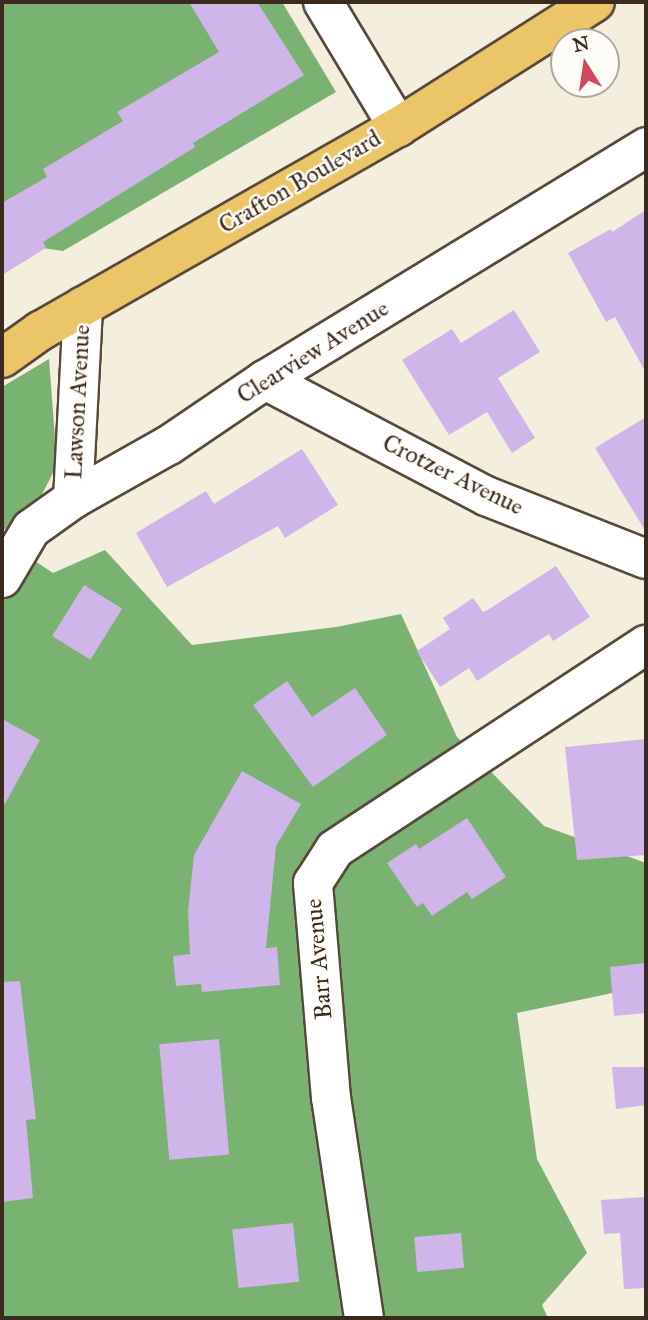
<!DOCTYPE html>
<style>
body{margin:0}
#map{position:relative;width:648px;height:1320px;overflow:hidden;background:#f4efdc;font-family:"IM FELL Great Primer",serif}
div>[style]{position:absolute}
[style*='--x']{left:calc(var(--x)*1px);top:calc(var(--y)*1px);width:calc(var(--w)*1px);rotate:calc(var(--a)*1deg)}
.forest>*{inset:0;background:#7ab271}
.building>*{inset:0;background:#cfb5e9;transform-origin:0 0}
.roads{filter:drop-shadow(2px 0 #57483a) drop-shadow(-2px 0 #57483a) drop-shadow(0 2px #57483a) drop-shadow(0 -2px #57483a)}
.minor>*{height:38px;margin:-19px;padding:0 19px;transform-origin:19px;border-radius:19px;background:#fff}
.major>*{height:38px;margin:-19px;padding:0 19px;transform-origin:19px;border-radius:19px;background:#edc569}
span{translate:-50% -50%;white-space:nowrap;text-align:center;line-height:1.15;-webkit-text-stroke:5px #fdfcf7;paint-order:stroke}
.street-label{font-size:24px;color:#3b2a1e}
.frame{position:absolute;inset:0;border:4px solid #3b2a1e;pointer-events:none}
.north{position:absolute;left:550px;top:28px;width:70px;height:70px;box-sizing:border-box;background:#fdfcf7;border:2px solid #afa8a0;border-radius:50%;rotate:348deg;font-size:19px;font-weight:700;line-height:28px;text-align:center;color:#3b2a1e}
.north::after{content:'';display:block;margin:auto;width:24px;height:32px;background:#d1495b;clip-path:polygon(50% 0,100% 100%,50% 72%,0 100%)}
</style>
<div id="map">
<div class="forest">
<i style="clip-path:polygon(2px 2px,282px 2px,336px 92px,63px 251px,2px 242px)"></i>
<i style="clip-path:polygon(49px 359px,57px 465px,33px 512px,2px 531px,2px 387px)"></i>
<i style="clip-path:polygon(2px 539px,53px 573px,105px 550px,192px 645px,336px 627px,401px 614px,457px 737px,544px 826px,646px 863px,646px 986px,517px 1013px,537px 1159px,587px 1253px,542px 1305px,548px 1318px,2px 1318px)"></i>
</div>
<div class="building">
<i style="clip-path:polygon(189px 2px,257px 2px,304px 75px,193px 143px,195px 147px,43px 242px,46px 248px,2px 275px,2px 203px,47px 177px,43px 169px,123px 121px,117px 112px,219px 52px)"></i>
<i style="clip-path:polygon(646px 210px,646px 373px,615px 317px,606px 322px,568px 253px,611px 229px,612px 232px)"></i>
<i style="clip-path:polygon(514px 310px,540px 352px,498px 378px,535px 438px,512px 453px,487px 412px,449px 435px,402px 360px,452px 329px,461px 343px)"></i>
<i style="clip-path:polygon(646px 417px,646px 532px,595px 448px)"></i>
<i style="clip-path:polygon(302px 449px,338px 505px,285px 538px,278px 526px,167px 587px,136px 533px,206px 491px,214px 504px)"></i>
<i style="clip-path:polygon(556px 566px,590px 617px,553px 641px,549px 634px,477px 681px,469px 668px,440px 687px,417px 651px,450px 629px,443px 618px,473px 598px,483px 612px,486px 611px)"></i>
<i style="left:84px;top:585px;width:45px;height:60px;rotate:32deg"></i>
<i style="clip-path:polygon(287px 681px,312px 717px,355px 688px,387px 735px,313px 787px,253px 705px)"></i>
<i style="clip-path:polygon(2px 719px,40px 740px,2px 809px)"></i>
<i style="clip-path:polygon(646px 739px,646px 855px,577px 860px,565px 747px)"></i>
<i style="clip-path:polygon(242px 771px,301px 804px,276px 846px,266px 948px,277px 947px,280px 985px,202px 992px,201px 984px,176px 986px,173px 956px,190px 954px,188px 911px,194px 855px)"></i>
<i style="clip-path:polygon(467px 818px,506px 877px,472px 899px,467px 892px,432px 916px,423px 903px,417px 907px,387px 863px,416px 844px,419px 849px)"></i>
<i style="clip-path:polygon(646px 963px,646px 1013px,614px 1016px,610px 967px)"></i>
<i style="clip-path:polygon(20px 981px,36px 1119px,26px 1120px,33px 1198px,2px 1202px,2px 982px)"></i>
<i style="left:219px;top:1039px;width:116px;height:60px;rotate:85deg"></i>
<i style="clip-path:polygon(612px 1067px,646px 1067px,646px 1105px,616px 1109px)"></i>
<i style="clip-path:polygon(646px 1197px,646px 1288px,624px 1289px,620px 1233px,604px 1234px,601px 1200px)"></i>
<i style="left:293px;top:1223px;width:59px;height:61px;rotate:84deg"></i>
<i style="left:461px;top:1233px;width:35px;height:47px;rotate:85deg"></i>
</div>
<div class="roads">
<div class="minor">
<i style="--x:323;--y:2;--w:146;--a:59"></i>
<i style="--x:265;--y:380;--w:250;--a:27.7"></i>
<i style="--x:486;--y:496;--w:172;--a:21.5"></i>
<i style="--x:73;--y:499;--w:193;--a:-87"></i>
<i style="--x:2;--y:578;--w:57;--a:-59.4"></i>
<i style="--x:31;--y:529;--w:52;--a:-35.5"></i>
<i style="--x:73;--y:499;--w:110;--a:-29.4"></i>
<i style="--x:169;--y:445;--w:116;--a:-34.1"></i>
<i style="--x:265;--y:380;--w:447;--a:-31.4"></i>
<i style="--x:364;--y:1318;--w:222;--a:-98.5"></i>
<i style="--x:331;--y:1098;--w:216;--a:-94.8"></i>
<i style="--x:313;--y:883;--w:40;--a:-57.1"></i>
<i style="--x:335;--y:849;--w:372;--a:-33.3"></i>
</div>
<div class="major">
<i style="--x:2;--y:358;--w:47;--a:-35.4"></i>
<i style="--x:40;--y:331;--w:412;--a:-29.7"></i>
<i style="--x:398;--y:127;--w:233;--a:-32.4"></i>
</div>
</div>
<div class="street-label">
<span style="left:300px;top:182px;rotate:-30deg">Crafton Boulevard</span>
<span style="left:313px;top:352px;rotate:-32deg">Clearview Avenue</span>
<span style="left:78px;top:402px;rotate:-87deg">Lawson Avenue</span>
<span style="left:453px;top:475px;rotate:26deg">Crotzer Avenue</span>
<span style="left:319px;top:959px;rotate:-95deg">Barr Avenue</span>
</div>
<div class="frame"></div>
<div class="north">N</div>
</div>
